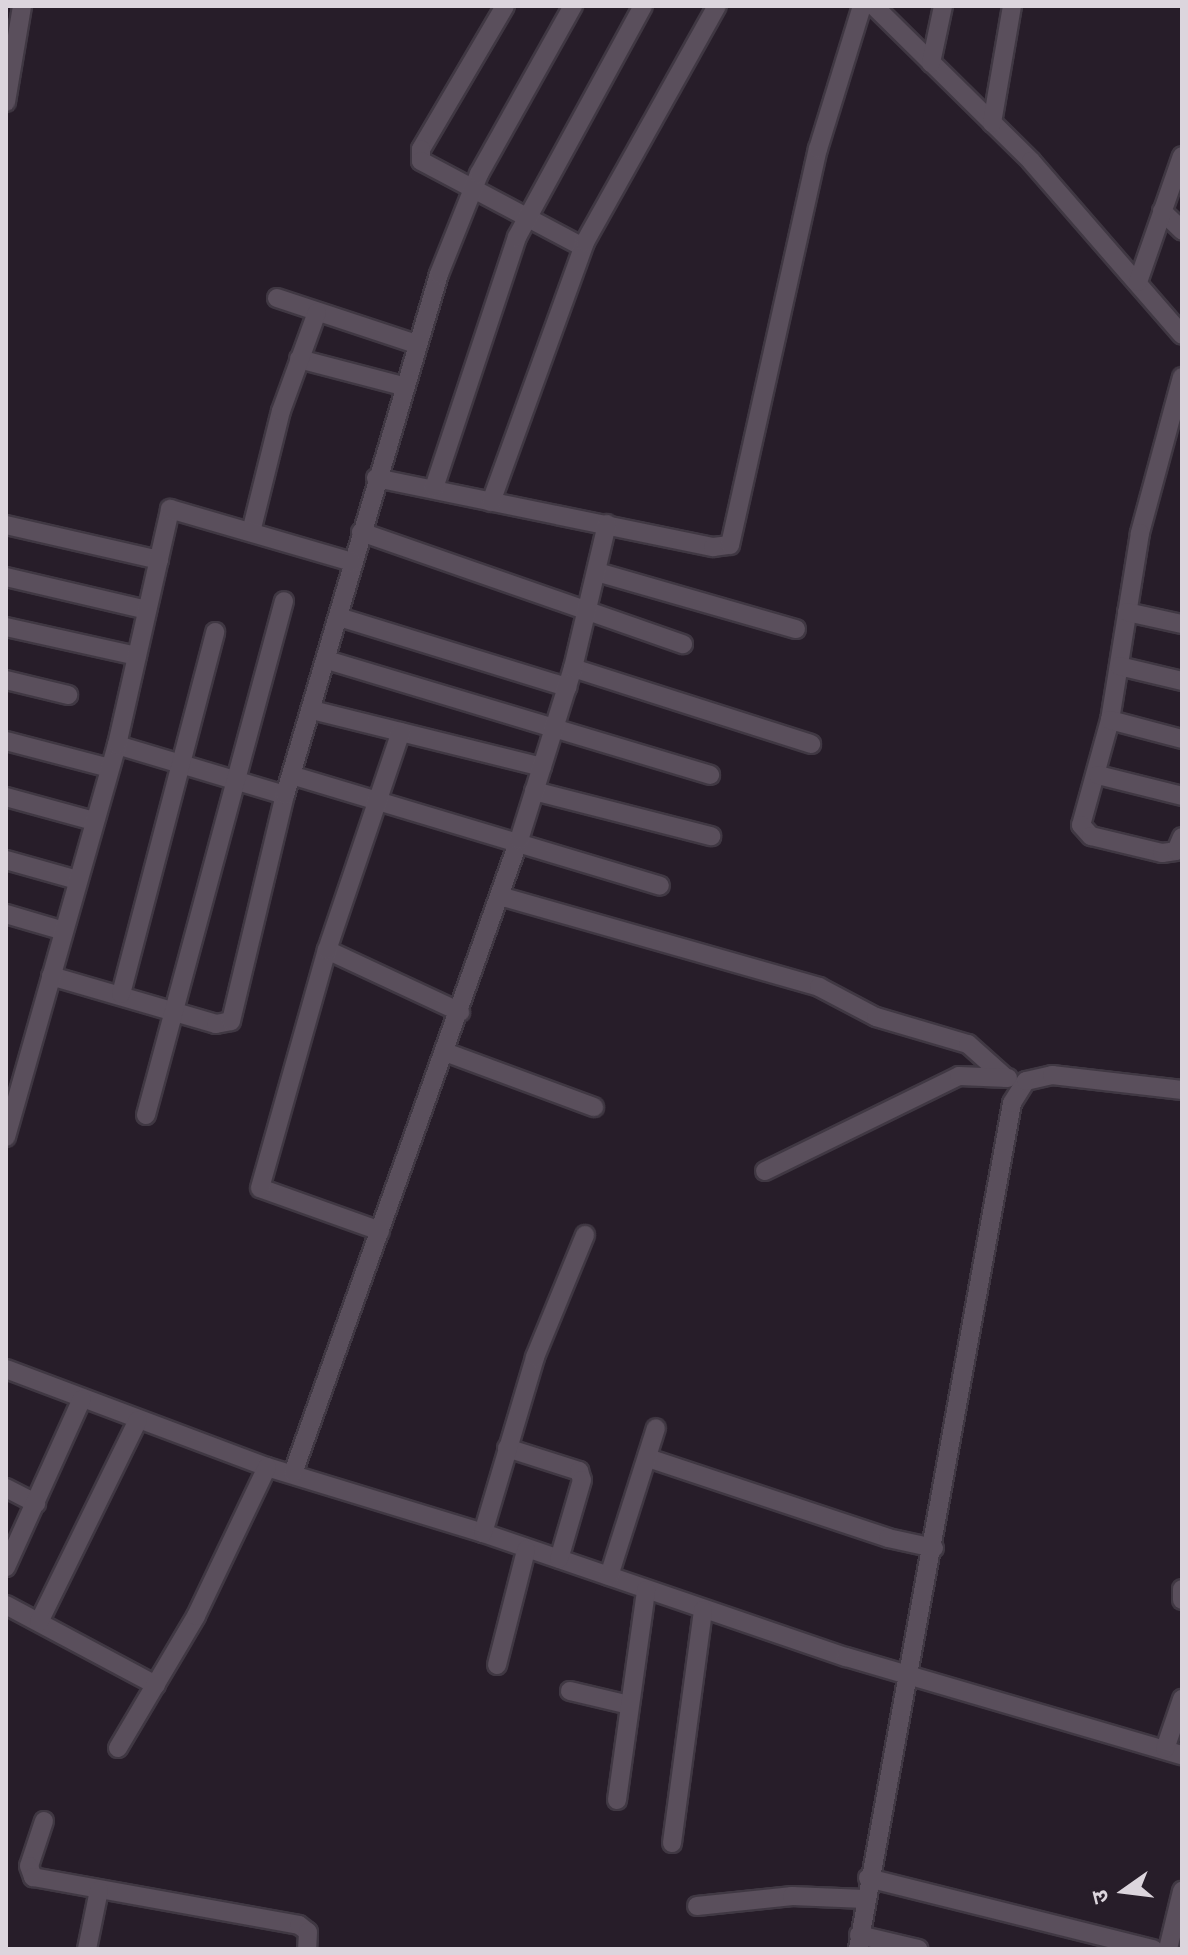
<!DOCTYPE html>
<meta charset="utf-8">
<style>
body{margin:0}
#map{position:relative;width:1188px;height:1955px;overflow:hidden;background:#271d29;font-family:"Fira Sans Condensed","Noto Sans Devanagari",sans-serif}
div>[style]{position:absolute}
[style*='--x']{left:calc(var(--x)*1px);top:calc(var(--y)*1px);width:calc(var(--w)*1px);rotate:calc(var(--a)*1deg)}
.roads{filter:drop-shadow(2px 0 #403843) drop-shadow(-2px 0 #403843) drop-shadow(0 2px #403843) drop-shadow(0 -2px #403843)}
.minor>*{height:18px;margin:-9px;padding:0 9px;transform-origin:9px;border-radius:9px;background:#5a4f5c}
span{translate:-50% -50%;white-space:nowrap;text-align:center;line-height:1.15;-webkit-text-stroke:7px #271d29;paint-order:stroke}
.frame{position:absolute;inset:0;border:8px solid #dcd5dd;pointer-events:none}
.north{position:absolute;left:1084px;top:1851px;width:80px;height:80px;-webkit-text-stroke:6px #271d29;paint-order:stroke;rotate:256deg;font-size:22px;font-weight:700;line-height:32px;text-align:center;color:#dcd5dd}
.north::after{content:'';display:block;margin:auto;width:28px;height:36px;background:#dcd5dd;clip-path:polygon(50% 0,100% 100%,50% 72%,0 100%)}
</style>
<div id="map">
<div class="roads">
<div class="minor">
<i style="--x:505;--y:6;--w:166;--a:120.4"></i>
<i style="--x:421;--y:149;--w:12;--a:90"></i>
<i style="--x:421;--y:161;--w:183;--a:28"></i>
<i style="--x:874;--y:6;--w:221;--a:44.6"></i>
<i style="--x:1031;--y:161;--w:230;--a:49"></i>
<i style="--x:931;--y:63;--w:58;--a:-78.1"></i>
<i style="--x:6;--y:102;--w:97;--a:-80.5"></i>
<i style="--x:992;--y:123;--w:119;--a:-80.3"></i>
<i style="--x:1162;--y:211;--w:28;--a:44"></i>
<i style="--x:1138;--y:282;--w:133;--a:-70.8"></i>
<i style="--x:277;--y:298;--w:146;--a:18.3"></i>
<i style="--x:299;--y:359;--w:107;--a:14.6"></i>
<i style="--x:1182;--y:377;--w:162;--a:105.1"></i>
<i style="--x:1140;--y:533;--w:189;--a:99.1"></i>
<i style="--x:1110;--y:720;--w:109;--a:105.4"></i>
<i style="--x:1081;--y:825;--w:15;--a:48"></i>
<i style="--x:1091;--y:836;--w:73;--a:13.5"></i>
<i style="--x:1162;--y:853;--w:14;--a:-8"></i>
<i style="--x:1176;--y:851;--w:15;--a:-67"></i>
<i style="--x:376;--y:478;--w:344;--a:11.6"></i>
<i style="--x:713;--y:547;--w:17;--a:-7"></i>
<i style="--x:730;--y:545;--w:406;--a:-77.5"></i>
<i style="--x:818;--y:149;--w:150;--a:-72.9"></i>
<i style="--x:434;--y:488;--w:264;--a:-71.7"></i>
<i style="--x:517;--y:237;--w:263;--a:-61.4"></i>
<i style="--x:491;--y:502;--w:276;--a:-70.1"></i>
<i style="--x:585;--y:242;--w:270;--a:-60.8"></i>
<i style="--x:6;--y:525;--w:157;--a:12.9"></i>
<i style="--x:251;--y:532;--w:125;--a:-76.1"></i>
<i style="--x:281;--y:411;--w:105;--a:-70"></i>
<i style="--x:361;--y:532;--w:341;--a:19.2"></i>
<i style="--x:597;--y:572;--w:207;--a:16"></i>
<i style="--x:6;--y:577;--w:145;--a:13.2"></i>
<i style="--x:1127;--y:612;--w:56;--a:12.3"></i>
<i style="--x:339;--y:617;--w:239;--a:17.1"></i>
<i style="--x:6;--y:627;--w:134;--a:12.5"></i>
<i style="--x:327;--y:660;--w:400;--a:16.7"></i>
<i style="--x:1119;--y:666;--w:65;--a:13.4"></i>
<i style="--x:573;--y:668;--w:250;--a:17.7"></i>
<i style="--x:6;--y:680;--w:64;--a:13.6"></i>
<i style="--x:312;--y:710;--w:237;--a:13.9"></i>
<i style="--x:1110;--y:720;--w:74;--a:14.8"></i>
<i style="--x:6;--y:741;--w:107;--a:14.6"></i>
<i style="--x:117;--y:745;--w:175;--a:16.6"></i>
<i style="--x:291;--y:775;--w:385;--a:16.7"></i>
<i style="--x:1098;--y:775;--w:87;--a:14"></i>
<i style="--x:534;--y:791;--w:183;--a:14.3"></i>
<i style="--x:6;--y:797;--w:91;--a:15.3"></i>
<i style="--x:6;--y:860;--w:74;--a:15.7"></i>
<i style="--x:500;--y:896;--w:332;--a:15.9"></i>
<i style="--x:819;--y:987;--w:64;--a:27.8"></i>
<i style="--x:876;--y:1017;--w:96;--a:16.4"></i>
<i style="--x:968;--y:1044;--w:51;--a:41.8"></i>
<i style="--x:6;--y:914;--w:60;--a:16.3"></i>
<i style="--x:327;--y:950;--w:147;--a:25"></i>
<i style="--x:51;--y:976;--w:172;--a:16.2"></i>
<i style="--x:216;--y:1024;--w:15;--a:-11"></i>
<i style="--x:231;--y:1021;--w:232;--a:-76.6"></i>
<i style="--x:285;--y:795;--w:543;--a:-73.53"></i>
<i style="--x:439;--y:274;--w:108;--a:-68.2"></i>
<i style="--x:479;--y:174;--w:193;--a:-60.8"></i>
<i style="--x:121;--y:994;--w:374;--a:-75.4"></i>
<i style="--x:445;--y:1052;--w:159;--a:20.3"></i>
<i style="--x:146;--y:1115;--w:532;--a:-74.97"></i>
<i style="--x:6;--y:1137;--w:407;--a:-74.2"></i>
<i style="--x:117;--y:745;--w:242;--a:-77.3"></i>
<i style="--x:170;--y:509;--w:190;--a:16.2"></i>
<i style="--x:765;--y:1171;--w:216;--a:-26.1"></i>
<i style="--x:959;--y:1076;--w:49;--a:2.3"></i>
<i style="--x:380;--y:1231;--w:127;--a:-160.3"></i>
<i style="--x:260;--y:1188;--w:247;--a:-74.3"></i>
<i style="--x:327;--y:950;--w:230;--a:-71.3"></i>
<i style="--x:6;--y:1369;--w:279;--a:20.6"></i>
<i style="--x:267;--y:1467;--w:226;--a:17"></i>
<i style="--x:483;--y:1533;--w:384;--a:18.9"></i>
<i style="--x:846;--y:1657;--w:350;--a:16.3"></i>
<i style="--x:507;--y:1448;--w:76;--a:17.7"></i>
<i style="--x:579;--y:1471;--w:9;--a:72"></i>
<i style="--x:582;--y:1480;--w:82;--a:106.2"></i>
<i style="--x:648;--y:1458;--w:253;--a:18.4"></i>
<i style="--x:888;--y:1538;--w:47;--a:12.3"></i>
<i style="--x:293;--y:1473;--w:672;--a:-70.35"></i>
<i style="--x:519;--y:840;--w:180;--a:-72.6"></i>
<i style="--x:573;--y:668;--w:148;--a:-76.7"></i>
<i style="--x:6;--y:1488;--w:34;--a:27"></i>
<i style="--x:483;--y:1533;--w:184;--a:-73.5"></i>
<i style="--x:535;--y:1357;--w:132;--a:-67.7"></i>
<i style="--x:6;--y:1567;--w:184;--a:-65.7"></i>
<i style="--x:609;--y:1576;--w:155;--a:-72.4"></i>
<i style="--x:1182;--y:1589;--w:11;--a:90"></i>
<i style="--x:6;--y:1605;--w:170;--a:28.1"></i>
<i style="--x:39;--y:1622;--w:225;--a:-63.9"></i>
<i style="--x:497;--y:1665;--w:119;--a:-75.8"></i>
<i style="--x:570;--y:1691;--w:61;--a:13.3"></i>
<i style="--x:118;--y:1748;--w:153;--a:-59.4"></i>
<i style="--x:196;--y:1616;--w:165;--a:-64.5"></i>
<i style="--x:1165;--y:1749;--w:53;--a:-71.2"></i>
<i style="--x:617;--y:1800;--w:212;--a:-82.1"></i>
<i style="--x:44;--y:1821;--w:47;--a:108.4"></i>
<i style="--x:29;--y:1866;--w:12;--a:70"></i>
<i style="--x:33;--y:1877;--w:270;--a:10.2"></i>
<i style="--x:299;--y:1925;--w:11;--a:38"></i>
<i style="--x:308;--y:1932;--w:17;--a:93"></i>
<i style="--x:672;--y:1843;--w:235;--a:-82.4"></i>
<i style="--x:868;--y:1878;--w:294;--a:14"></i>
<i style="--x:697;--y:1906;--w:96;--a:-6"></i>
<i style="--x:792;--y:1896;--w:73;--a:2.4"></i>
<i style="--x:859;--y:1935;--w:61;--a:13.3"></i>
<i style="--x:87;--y:1949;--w:60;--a:-78.5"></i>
<i style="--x:858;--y:1949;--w:860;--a:-79.68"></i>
<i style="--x:1012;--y:1103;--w:26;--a:-58"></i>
<i style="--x:1026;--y:1081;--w:27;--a:-13"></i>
<i style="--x:1052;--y:1075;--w:131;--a:6.6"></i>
<i style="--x:1168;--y:1949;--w:60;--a:-76.4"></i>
</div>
</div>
<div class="frame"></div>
<div class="north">उ</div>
</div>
